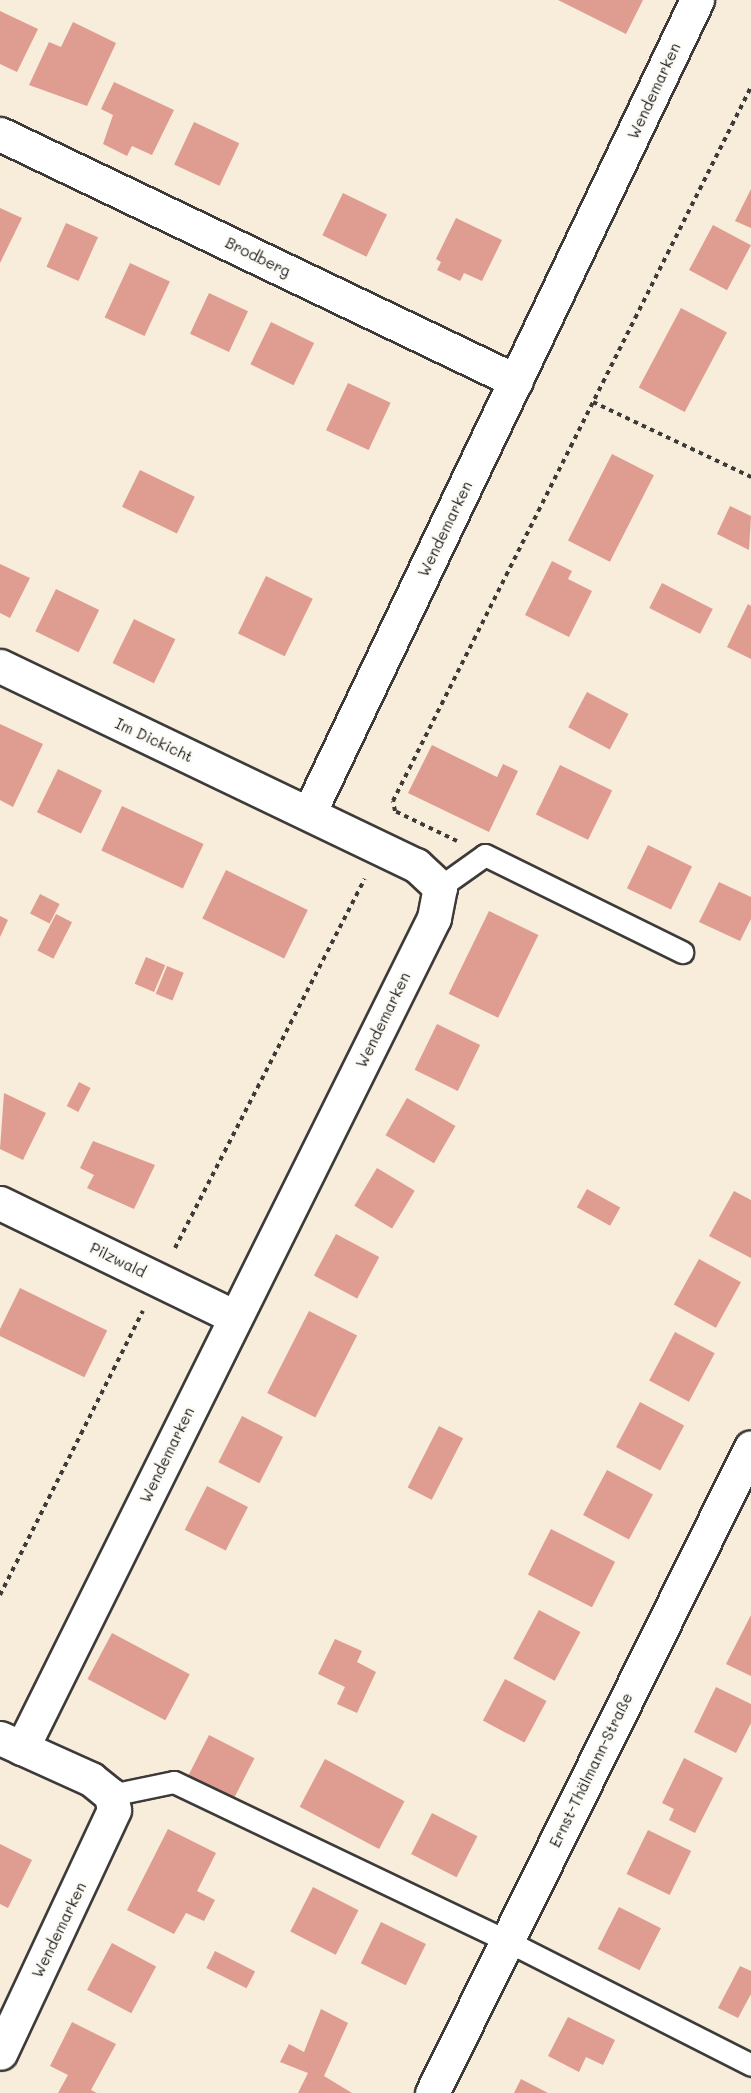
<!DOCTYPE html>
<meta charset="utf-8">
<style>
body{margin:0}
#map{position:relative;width:751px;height:2093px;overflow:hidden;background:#f8ecdb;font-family:Mali,sans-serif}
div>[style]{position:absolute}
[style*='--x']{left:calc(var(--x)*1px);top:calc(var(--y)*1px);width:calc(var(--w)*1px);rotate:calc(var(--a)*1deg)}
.building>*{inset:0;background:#df9c90;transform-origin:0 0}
.path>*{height:4px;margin-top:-2px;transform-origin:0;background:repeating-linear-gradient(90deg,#3d3b39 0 4.5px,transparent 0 9px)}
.roads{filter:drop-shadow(2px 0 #3d3b39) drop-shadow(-2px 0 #3d3b39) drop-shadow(0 2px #3d3b39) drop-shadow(0 -2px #3d3b39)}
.service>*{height:21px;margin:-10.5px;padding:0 10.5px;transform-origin:10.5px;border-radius:10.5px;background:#fff}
.minor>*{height:33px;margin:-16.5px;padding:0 16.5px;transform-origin:16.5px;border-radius:16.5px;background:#fff}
.tertiary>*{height:33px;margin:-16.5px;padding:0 16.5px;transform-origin:16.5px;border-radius:16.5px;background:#fff}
span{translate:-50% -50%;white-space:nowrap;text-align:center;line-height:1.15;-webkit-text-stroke:6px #fdfcf7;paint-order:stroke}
.street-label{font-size:15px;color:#1c1c1c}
</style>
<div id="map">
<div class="building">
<i style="clip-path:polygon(558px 0,643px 0,626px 34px)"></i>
<i style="clip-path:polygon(0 11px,38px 29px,17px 72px,0 64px)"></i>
<i style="clip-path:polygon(73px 22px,116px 43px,87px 106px,29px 85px,49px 42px,61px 47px)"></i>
<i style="clip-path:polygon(114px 82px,174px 110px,152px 155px,132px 146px,127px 156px,103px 144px,113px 115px,101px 109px)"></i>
<i style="left:194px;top:122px;width:50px;height:47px;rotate:25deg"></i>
<i style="clip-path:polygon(751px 189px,751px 228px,735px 221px)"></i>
<i style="left:343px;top:193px;width:49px;height:47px;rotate:26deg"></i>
<i style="clip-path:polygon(0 208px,22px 218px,0 263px)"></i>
<i style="clip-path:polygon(456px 218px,502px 240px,482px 281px,464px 273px,460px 281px,437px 270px,441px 262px,436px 259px)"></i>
<i style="left:66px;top:223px;width:35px;height:48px;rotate:24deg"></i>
<i style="left:713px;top:225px;width:43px;height:51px;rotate:28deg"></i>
<i style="left:130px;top:263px;width:44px;height:60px;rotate:25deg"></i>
<i style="left:209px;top:293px;width:43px;height:45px;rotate:25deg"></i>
<i style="left:681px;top:308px;width:52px;height:90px;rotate:28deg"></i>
<i style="left:271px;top:322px;width:48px;height:47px;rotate:26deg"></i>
<i style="left:348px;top:383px;width:47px;height:52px;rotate:25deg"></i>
<i style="left:612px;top:454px;width:47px;height:97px;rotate:27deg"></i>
<i style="left:140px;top:470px;width:61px;height:41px;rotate:26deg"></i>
<i style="clip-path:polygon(730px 506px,751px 516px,749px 550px,717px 534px)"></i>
<i style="clip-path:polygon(552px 561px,572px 571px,568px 579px,592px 591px,569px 637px,525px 615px)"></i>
<i style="clip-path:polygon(0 564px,30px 578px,10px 618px,0 613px)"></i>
<i style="left:266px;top:576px;width:52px;height:64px;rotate:26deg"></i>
<i style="left:662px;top:583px;width:57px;height:28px;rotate:27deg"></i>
<i style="left:56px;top:589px;width:48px;height:47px;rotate:26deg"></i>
<i style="clip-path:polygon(748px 604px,751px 606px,751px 659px,727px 647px)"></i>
<i style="left:134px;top:619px;width:46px;height:49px;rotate:26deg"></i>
<i style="left:587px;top:692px;width:47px;height:40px;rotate:28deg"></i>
<i style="clip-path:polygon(0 724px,43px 744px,13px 807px,0 800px)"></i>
<i style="clip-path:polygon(432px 745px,497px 777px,503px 764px,518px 771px,489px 832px,408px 793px)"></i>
<i style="left:560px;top:765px;width:58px;height:55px;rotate:26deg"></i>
<i style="left:58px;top:769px;width:49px;height:48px;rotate:26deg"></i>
<i style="left:122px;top:806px;width:90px;height:49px;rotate:25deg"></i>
<i style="left:648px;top:845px;width:49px;height:48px;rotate:26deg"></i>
<i style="left:226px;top:870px;width:91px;height:54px;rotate:26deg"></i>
<i style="clip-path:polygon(719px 882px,751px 897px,751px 919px,740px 941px,699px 922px)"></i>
<i style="left:40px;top:894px;width:22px;height:22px;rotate:27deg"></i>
<i style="left:489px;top:911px;width:55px;height:92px;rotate:26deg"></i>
<i style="left:56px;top:914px;width:18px;height:41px;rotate:27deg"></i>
<i style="clip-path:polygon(0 916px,8px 920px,0 937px)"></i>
<i style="left:146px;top:957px;width:21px;height:29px;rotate:23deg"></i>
<i style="left:167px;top:966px;width:18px;height:30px;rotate:22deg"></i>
<i style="left:437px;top:1024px;width:48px;height:51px;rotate:26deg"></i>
<i style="left:79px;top:1082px;width:13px;height:27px;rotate:27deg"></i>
<i style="clip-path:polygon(4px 1093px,46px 1113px,23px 1160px,0 1149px)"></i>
<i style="left:407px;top:1098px;width:56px;height:43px;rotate:30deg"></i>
<i style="clip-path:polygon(93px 1141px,155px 1165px,134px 1209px,87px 1188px,94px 1175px,80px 1168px)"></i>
<i style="left:377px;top:1168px;width:44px;height:44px;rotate:31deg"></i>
<i style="left:587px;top:1189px;width:38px;height:21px;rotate:29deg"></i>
<i style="clip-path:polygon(734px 1191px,751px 1200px,751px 1258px,709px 1236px)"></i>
<i style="left:336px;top:1234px;width:49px;height:47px;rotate:28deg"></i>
<i style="left:699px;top:1259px;width:48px;height:52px;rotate:29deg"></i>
<i style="left:20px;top:1288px;width:97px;height:52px;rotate:26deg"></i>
<i style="left:309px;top:1311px;width:54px;height:92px;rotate:27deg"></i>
<i style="left:675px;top:1332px;width:45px;height:55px;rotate:28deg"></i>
<i style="left:640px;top:1402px;width:50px;height:51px;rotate:28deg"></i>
<i style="left:242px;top:1416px;width:46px;height:52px;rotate:27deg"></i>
<i style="left:439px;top:1426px;width:27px;height:69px;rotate:27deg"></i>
<i style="left:607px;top:1470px;width:52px;height:51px;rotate:28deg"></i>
<i style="left:207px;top:1486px;width:46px;height:49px;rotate:27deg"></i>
<i style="left:551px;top:1529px;width:72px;height:51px;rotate:27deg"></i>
<i style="left:539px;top:1610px;width:47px;height:55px;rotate:28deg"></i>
<i style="clip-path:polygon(751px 1615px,751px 1676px,726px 1664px)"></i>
<i style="left:112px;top:1633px;width:88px;height:52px;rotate:28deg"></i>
<i style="clip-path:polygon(335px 1639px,362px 1651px,357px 1662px,376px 1672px,357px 1713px,337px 1704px,345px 1687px,318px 1674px)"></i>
<i style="left:505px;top:1679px;width:47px;height:47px;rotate:28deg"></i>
<i style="clip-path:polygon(716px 1687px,751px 1704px,751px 1723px,736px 1753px,694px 1732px)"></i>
<i style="left:209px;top:1735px;width:51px;height:51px;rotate:27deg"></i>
<i style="clip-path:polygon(684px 1758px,723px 1778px,695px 1833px,669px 1820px,674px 1809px,662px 1803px)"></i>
<i style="left:325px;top:1759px;width:90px;height:54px;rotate:28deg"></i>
<i style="left:432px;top:1813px;width:51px;height:46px;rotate:27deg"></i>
<i style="clip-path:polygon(168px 1829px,216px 1853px,197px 1891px,215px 1900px,204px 1921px,186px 1913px,174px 1934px,127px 1910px)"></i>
<i style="left:648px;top:1830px;width:48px;height:49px;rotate:26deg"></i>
<i style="clip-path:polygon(0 1844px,32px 1860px,8px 1908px,0 1904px)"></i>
<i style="left:313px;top:1887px;width:51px;height:50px;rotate:27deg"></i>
<i style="left:619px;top:1907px;width:47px;height:47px;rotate:27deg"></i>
<i style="left:381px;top:1922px;width:50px;height:46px;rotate:26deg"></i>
<i style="left:112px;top:1943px;width:50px;height:53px;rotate:28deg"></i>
<i style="left:215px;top:1951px;width:45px;height:19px;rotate:27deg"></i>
<i style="clip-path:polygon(740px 1966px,751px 1971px,751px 1994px,738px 2018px,718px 2008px)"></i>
<i style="clip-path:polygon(321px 2009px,348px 2023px,324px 2076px,352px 2093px,298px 2093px,308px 2073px,280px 2062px,289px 2044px,304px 2052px)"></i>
<i style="clip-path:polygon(568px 2017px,615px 2040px,603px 2065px,586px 2057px,579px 2072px,548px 2056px)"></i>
<i style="clip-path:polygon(72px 2022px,116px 2044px,91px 2090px,97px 2093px,58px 2093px,68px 2075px,50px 2066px)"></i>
<i style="clip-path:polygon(521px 2079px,548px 2093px,514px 2093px)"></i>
</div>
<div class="path">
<i style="--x:593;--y:402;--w:175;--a:25.4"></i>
<i style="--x:457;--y:841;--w:69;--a:-154.2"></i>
<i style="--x:395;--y:811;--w:10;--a:-101"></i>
<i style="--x:393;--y:801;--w:799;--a:-63.37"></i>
<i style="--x:175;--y:1248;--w:415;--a:-62.8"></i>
<i style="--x:0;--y:1595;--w:318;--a:-63.3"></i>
</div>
<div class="roads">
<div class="service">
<i style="--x:440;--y:887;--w:55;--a:-35.4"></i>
<i style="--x:485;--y:855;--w:220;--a:26.2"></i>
<i style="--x:111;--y:1795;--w:64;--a:-11.7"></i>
<i style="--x:174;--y:1782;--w:369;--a:25.5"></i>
<i style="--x:507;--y:1941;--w:274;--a:26.9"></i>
</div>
<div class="minor">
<i style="--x:0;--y:134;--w:572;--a:25.58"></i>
<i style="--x:0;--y:666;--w:461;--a:25.6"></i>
<i style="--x:416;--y:865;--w:33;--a:43"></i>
<i style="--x:440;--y:887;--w:32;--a:101"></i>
<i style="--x:434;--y:918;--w:927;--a:116.4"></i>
<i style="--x:309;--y:813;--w:901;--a:-64.49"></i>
<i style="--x:0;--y:1203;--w:261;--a:25.9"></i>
<i style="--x:0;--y:1738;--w:100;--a:24.3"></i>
<i style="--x:91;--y:1779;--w:26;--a:39"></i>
<i style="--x:111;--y:1795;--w:15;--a:79"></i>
<i style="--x:114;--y:1810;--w:268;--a:115.1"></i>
</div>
<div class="tertiary">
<i style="--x:432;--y:2093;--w:720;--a:-63.72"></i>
</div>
</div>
<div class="street-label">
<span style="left:654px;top:91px;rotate:-65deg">Wendemarken</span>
<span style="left:258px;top:257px;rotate:26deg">Brodberg</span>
<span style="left:445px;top:529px;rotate:-64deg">Wendemarken</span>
<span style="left:154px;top:740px;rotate:25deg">Im Dickicht</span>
<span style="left:383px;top:1020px;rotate:-64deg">Wendemarken</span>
<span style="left:118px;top:1260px;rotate:26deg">Pilzwald</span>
<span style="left:167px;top:1455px;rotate:-64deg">Wendemarken</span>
<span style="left:591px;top:1770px;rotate:-64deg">Ernst-Thälmann-Straße</span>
<span style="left:59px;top:1930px;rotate:-64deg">Wendemarken</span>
</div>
</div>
